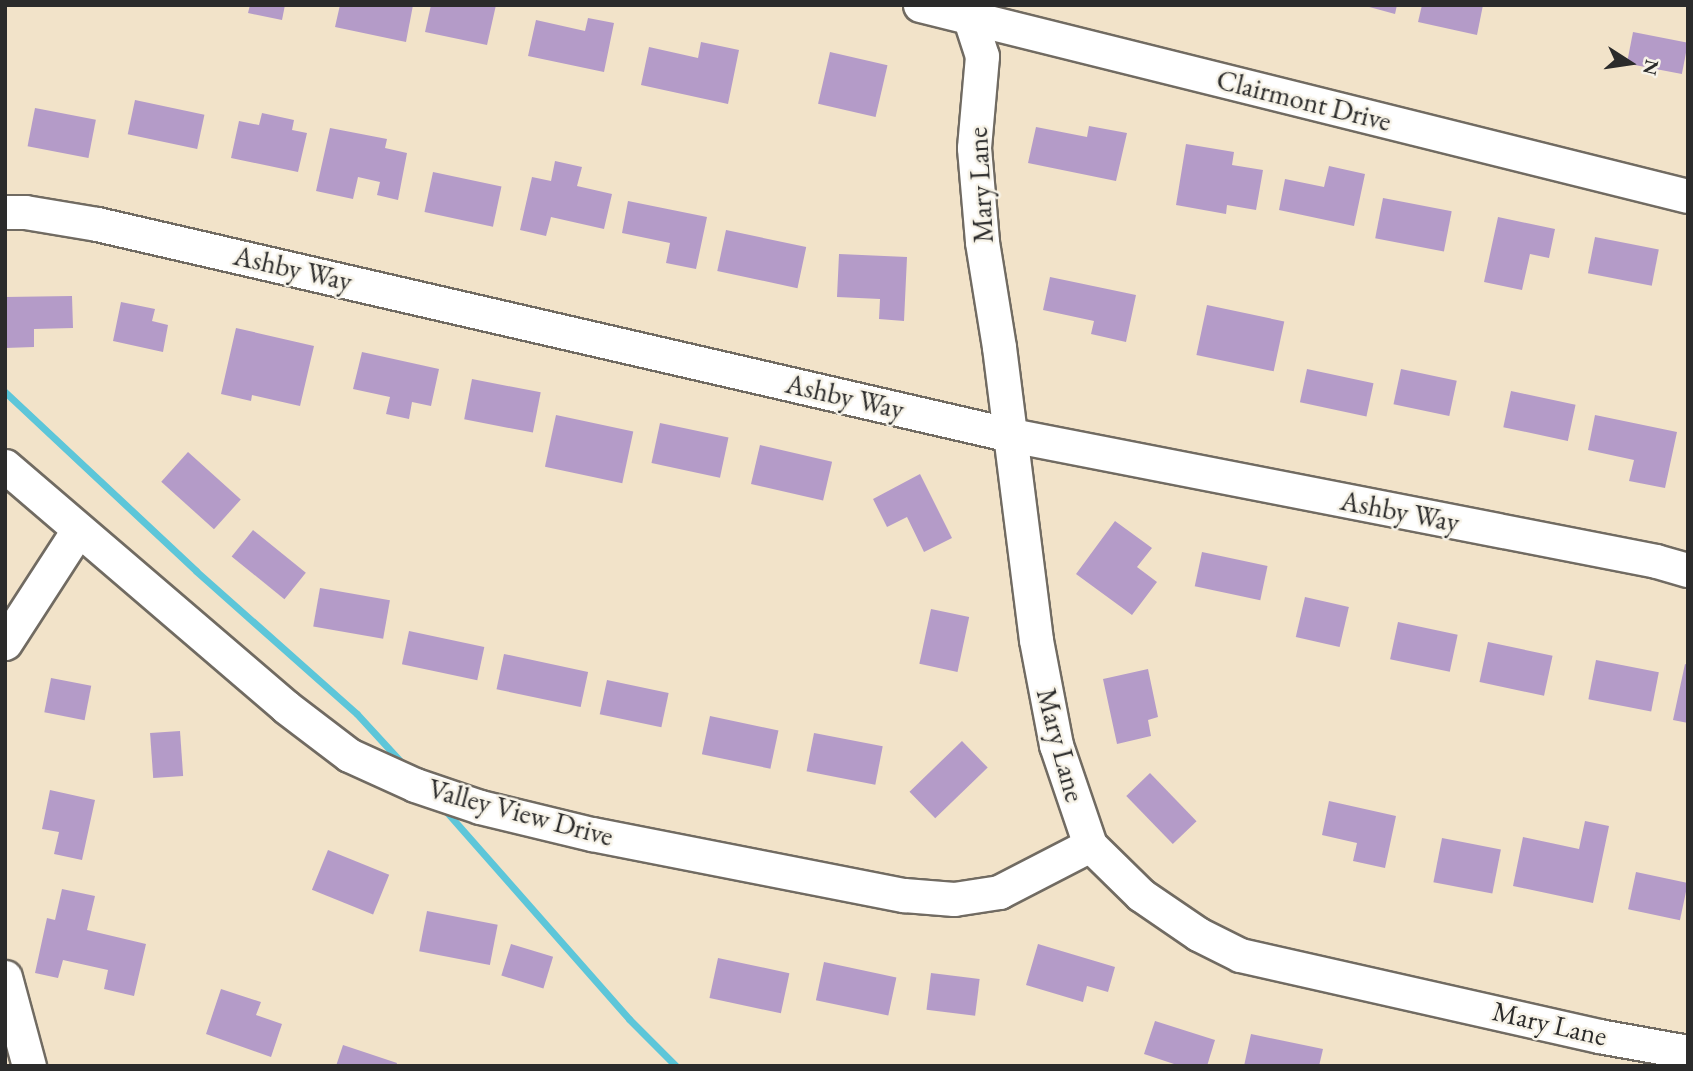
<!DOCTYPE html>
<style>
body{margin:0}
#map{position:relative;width:1693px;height:1071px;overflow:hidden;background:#f2e3c9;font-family:"EB Garamond",serif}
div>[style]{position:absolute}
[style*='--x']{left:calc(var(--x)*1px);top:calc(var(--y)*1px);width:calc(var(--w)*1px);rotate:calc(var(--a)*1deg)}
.stream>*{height:7px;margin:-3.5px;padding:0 3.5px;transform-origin:3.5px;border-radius:3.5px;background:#5dc6d9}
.building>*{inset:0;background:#b49bc8;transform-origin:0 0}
.roads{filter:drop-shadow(2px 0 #716b62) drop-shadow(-2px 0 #716b62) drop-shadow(0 2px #716b62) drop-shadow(0 -2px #716b62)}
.minor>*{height:33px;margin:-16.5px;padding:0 16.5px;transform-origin:16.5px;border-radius:16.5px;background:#fff}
span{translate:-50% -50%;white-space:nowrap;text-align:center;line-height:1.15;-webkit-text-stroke:5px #f7f3e8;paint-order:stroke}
.street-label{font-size:28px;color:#2b2b2b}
.frame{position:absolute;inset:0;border:7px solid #2b2b2b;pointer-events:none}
.north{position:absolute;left:1595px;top:28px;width:70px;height:70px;-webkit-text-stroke:5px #f7f3e8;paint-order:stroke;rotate:102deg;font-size:19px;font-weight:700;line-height:28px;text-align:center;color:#2b2b2b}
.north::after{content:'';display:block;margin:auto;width:24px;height:32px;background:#2b2b2b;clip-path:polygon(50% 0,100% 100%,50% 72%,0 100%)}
</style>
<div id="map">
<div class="stream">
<i style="--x:5;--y:392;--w:262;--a:43.1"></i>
<i style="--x:196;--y:571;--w:215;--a:41.6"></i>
<i style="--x:357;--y:714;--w:68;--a:47.4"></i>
<i style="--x:444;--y:809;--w:280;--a:48.6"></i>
<i style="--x:629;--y:1019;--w:66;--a:45"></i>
</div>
<div class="building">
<i style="clip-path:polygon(250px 5px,285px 5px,282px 20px,248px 13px)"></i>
<i style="clip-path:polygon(340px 5px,413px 5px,406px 42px,335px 27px)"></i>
<i style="clip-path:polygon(431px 5px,496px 5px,487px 45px,425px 32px)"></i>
<i style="clip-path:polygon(1362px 5px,1397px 5px,1395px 14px)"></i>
<i style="clip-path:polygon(1422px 5px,1483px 5px,1477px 35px,1418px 22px)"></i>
<i style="clip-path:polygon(588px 18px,614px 23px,604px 72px,528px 56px,536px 20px,585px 31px)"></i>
<i style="left:1633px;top:32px;width:56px;height:32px;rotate:11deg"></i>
<i style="clip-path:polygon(701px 42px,739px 50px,728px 104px,641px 85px,649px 47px,698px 58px)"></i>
<i style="left:830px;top:52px;width:59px;height:53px;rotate:13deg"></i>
<i style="left:135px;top:100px;width:71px;height:35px;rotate:12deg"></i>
<i style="left:35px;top:108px;width:62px;height:39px;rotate:11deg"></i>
<i style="clip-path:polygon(262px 113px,294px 120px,292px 130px,307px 133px,298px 172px,231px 158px,239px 121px,259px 125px)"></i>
<i style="clip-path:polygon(1089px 126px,1127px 133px,1116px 181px,1028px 163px,1036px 127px,1087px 137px)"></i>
<i style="clip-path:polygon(330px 128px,387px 139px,385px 148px,407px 153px,398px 200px,377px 195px,380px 182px,358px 177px,353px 199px,316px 191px)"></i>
<i style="clip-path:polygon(1186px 144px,1234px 152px,1232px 165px,1263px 170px,1256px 210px,1227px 205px,1226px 214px,1176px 205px)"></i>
<i style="clip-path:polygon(555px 161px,582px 167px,577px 186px,612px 194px,604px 229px,551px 217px,546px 236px,520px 230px,532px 177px,551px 181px)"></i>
<i style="clip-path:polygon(1329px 166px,1365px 174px,1354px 226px,1279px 210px,1285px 179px,1324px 187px)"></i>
<i style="left:433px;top:172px;width:70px;height:41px;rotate:12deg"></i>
<i style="left:1383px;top:198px;width:70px;height:41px;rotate:11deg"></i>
<i style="clip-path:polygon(628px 201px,707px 217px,696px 269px,666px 263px,670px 243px,622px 233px)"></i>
<i style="clip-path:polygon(1498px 217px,1555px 229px,1549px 258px,1530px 254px,1522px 290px,1484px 282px)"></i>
<i style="left:726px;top:230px;width:82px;height:42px;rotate:12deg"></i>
<i style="left:1595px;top:237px;width:65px;height:37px;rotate:11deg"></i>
<i style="clip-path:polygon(839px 254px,907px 257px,904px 321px,879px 319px,880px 299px,837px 297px)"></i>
<i style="clip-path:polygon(1050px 277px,1136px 295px,1126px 342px,1091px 334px,1094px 321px,1043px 310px)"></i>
<i style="clip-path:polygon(72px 296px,73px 328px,34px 329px,34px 347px,5px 348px,5px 297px)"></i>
<i style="clip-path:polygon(121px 302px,155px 309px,152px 321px,168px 325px,163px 352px,113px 341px)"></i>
<i style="left:1207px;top:305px;width:79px;height:51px;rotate:12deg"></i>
<i style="clip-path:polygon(236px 328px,314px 346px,300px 406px,252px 395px,251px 401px,221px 394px)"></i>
<i style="clip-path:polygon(362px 352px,439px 369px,431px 406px,412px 402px,409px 419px,386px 414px,390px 397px,353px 389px)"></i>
<i style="left:1307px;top:369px;width:68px;height:34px;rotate:12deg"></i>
<i style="left:1401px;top:369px;width:57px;height:36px;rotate:12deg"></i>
<i style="left:472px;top:379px;width:70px;height:41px;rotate:11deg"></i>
<i style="left:1511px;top:391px;width:66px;height:37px;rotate:12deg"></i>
<i style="left:556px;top:415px;width:79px;height:53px;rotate:12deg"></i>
<i style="clip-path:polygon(1595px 415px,1677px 432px,1665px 488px,1629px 481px,1634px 460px,1588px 450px)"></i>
<i style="left:660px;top:423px;width:70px;height:41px;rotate:12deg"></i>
<i style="left:760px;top:445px;width:74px;height:40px;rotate:13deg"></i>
<i style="left:188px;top:452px;width:71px;height:40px;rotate:42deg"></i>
<i style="clip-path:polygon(920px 474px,952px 538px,924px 552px,907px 517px,887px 527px,873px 499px)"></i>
<i style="clip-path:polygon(1115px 521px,1152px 548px,1137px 567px,1157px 582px,1132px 615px,1076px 574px)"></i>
<i style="left:253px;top:530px;width:68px;height:34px;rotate:39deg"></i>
<i style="left:1202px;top:552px;width:67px;height:35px;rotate:12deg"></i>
<i style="left:320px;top:588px;width:71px;height:39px;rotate:10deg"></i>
<i style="left:1305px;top:597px;width:45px;height:41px;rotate:13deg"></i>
<i style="left:931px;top:609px;width:39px;height:56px;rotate:12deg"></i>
<i style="left:1398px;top:622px;width:61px;height:38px;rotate:12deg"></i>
<i style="left:409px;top:631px;width:77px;height:34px;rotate:12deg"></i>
<i style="left:1488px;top:642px;width:66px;height:41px;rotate:12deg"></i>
<i style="left:504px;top:654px;width:86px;height:36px;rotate:12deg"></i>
<i style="left:1596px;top:660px;width:64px;height:40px;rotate:11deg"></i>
<i style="clip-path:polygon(1685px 664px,1688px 665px,1688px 723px,1673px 720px)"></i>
<i style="clip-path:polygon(1148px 669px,1158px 717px,1148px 720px,1151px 736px,1117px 744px,1103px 679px)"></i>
<i style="left:51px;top:678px;width:41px;height:35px;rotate:11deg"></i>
<i style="left:607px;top:680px;width:63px;height:35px;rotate:12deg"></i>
<i style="left:710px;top:716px;width:70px;height:39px;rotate:12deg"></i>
<i style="left:180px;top:731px;width:45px;height:30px;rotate:86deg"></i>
<i style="left:814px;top:733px;width:70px;height:39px;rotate:11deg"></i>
<i style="left:962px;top:741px;width:37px;height:73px;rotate:46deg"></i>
<i style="left:1150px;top:773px;width:67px;height:33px;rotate:46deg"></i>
<i style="clip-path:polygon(50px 790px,95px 800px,82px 860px,54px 854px,59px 832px,42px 829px)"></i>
<i style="clip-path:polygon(1329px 801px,1396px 816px,1385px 868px,1353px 861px,1357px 843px,1322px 835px)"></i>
<i style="clip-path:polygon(1585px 821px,1609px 826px,1593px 903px,1513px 886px,1523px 837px,1579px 849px)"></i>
<i style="left:1442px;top:838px;width:60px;height:45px;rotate:11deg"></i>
<i style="left:328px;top:850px;width:66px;height:43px;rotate:22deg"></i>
<i style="left:1636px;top:872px;width:53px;height:38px;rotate:12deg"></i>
<i style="clip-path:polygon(62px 889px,95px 896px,87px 930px,146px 944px,134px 996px,104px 989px,108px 970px,63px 960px,58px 978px,35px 973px,47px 918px,55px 920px)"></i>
<i style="left:427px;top:911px;width:72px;height:41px;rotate:11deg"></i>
<i style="left:511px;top:944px;width:44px;height:33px;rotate:17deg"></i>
<i style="clip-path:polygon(1038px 944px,1115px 967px,1108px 992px,1087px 986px,1083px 1002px,1026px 985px)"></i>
<i style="left:718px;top:958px;width:73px;height:41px;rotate:12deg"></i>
<i style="left:824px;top:962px;width:74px;height:39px;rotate:12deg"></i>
<i style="left:931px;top:973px;width:49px;height:37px;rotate:7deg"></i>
<i style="clip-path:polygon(221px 989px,261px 1002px,256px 1015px,282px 1024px,271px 1057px,206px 1034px)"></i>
<i style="clip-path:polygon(1155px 1021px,1215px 1040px,1207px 1066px,1180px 1066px,1144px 1054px)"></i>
<i style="clip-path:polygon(1251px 1034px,1323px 1049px,1319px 1066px,1244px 1066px)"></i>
<i style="clip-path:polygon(343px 1045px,397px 1063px,396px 1066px,336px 1066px)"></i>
</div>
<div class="roads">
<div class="minor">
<i style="--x:920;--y:5;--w:791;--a:13.97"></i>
<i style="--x:971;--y:5;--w:11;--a:100"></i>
<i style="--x:969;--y:16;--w:42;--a:72"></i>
<i style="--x:982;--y:56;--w:92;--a:95"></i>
<i style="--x:974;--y:148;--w:94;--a:85.1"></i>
<i style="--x:982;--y:242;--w:106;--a:80.8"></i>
<i style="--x:999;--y:347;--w:295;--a:82.8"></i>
<i style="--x:1036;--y:640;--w:107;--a:79.2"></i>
<i style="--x:1056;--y:745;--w:106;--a:71.2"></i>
<i style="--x:1090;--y:845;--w:71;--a:44.4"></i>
<i style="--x:1141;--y:895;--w:69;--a:34.4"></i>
<i style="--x:1198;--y:934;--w:47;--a:26.6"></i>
<i style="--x:1240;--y:955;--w:368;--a:12.7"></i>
<i style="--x:1599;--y:1036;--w:90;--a:10.2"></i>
<i style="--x:5;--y:212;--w:20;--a:0"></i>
<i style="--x:25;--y:212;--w:73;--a:9.5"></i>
<i style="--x:97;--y:224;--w:938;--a:13"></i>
<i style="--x:1011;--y:435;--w:657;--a:11.05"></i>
<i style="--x:1656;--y:561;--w:33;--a:16"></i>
<i style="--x:5;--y:466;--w:370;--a:40.6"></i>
<i style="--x:286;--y:707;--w:79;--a:37.3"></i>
<i style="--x:349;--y:755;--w:72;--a:24.4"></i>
<i style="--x:415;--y:785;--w:69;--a:18.7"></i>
<i style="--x:480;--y:807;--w:115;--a:13.6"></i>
<i style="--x:592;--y:834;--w:318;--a:11.1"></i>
<i style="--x:904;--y:895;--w:50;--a:4.6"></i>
<i style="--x:954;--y:899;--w:46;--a:-8.8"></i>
<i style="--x:999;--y:892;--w:102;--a:-27.3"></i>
<i style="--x:5;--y:643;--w:135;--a:-57.1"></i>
<i style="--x:5;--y:977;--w:92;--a:74.9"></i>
</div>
</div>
<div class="street-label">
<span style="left:1304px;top:100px;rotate:14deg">Clairmont Drive</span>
<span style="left:980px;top:185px;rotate:-93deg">Mary Lane</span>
<span style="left:293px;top:268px;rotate:13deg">Ashby Way</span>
<span style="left:845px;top:396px;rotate:13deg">Ashby Way</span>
<span style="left:1400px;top:511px;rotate:11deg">Ashby Way</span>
<span style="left:1061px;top:745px;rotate:75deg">Mary Lane</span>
<span style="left:521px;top:812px;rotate:15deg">Valley View Drive</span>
<span style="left:1550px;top:1023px;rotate:13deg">Mary Lane</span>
</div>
<div class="frame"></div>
<div class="north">N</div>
</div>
